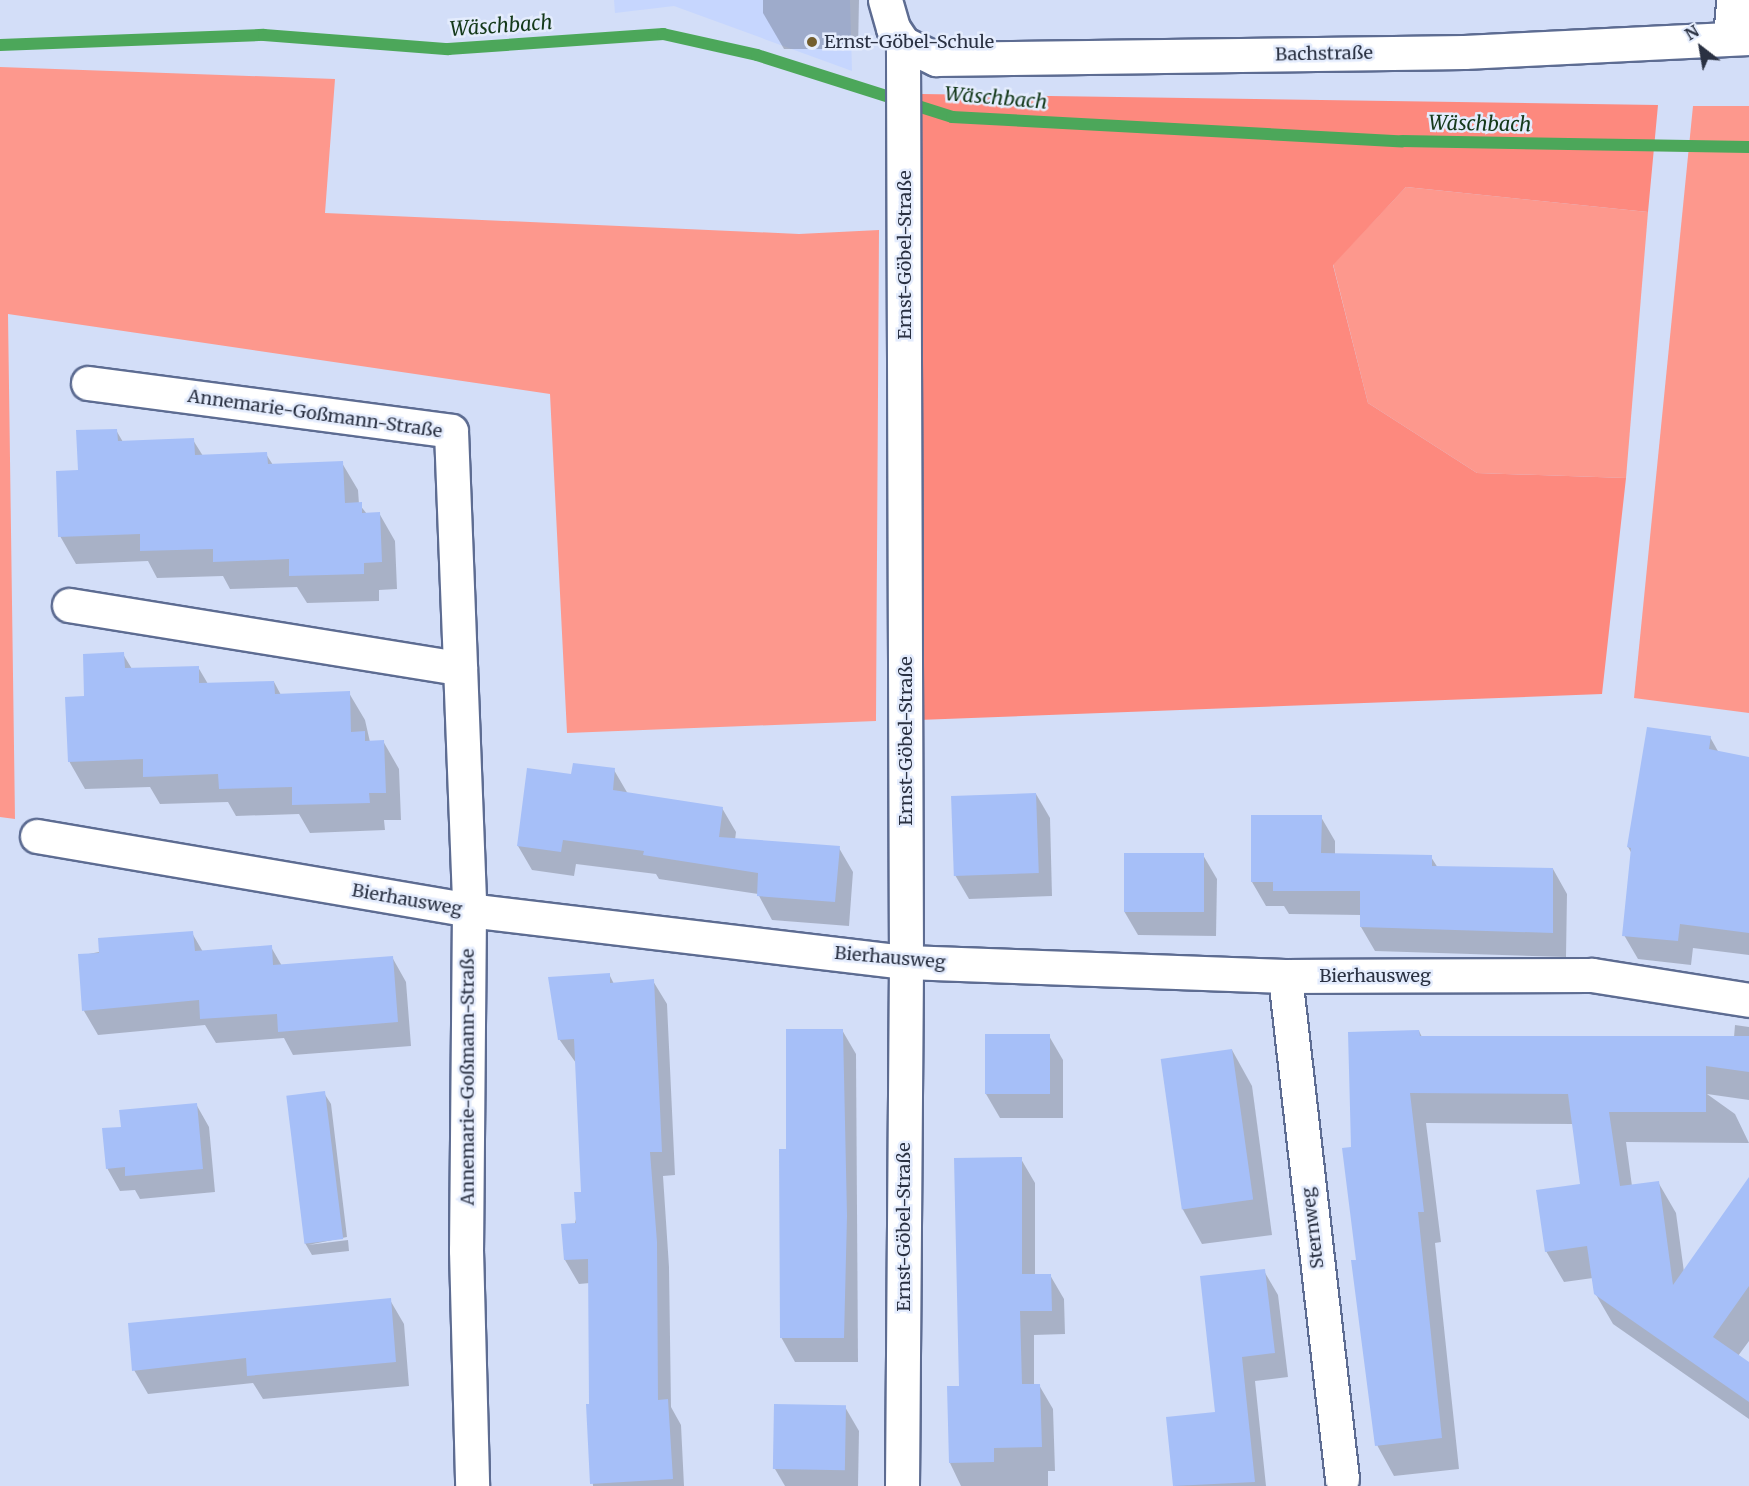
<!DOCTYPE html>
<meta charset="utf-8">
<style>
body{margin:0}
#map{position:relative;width:1749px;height:1486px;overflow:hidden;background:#d3def8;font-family:Merriweather,serif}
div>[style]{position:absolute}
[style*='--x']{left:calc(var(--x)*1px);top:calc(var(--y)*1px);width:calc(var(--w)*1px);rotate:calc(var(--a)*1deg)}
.built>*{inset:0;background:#c6d6fe}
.green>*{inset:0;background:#fd988d}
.forest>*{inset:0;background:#fd897e}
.shadow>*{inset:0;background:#0003}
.stream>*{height:12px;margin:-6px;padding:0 6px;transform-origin:6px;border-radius:6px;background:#4ca75a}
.building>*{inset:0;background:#a6bff8;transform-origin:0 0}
.roads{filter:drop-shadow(2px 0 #5d6c92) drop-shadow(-2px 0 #5d6c92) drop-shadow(0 2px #5d6c92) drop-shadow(0 -2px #5d6c92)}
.minor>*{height:33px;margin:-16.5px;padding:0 16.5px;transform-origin:16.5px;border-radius:16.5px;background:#fff}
.dots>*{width:16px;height:16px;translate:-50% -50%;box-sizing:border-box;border:3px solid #e4ecfd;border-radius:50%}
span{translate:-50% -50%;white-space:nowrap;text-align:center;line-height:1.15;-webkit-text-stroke:5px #e4ecfd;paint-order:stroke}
.poi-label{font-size:18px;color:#2a3142}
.left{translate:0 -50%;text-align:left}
.street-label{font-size:18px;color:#2a3142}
.water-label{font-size:20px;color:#14391a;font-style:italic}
.north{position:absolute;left:1671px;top:18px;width:60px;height:60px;-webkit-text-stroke:4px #e4ecfd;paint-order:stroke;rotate:329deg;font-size:16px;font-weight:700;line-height:24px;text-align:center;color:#2a3142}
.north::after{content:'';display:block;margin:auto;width:21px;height:27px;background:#2a3142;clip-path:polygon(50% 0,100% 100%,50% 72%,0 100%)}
</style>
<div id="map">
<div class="built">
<i style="clip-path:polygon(614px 0,850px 0,852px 71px,674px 6px,615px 13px)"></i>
</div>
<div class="green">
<i style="clip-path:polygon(0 67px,335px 79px,325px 213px,799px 234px,879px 230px,876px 721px,567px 733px,550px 394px,8px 314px,15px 819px,0 817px)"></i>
<i style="clip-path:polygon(1693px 106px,1749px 106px,1749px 713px,1634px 698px)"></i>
<i style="clip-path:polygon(1406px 187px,1648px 212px,1626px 478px,1477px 473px,1368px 403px,1333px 264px)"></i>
</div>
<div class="forest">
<i style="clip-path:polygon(922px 94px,1658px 105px,1648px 212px,1406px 187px,1333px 265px,1368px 403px,1477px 473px,1626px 478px,1602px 694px,918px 720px)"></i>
</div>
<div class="shadow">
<i style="clip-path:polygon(763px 0,859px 0,858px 49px,784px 49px,763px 13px)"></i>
<i style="clip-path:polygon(116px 430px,123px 442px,193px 440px,203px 456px,266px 454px,273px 465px,342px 463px,358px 490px,359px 504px,367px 514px,379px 513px,395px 541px,397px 589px,379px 590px,379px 601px,307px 603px,297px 587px,230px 589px,223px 576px,157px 578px,148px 561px,76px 564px,60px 536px,79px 472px)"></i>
<i style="clip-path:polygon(123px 654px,132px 669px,198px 667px,208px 684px,274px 682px,281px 695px,349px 693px,365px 720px,370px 742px,383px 741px,399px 769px,401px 820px,384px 820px,385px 830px,310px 833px,299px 814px,236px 816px,228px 802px,160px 804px,150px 787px,85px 789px,69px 761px,86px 697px)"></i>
<i style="clip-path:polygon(1710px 737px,1719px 753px,1749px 759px,1749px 955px,1693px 948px,1691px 965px,1638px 959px,1624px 935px,1632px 854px,1628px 847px)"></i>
<i style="clip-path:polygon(614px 770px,628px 794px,722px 808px,736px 832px,735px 840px,839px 848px,853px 872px,849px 926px,772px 920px,758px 894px,659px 879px,656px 874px,576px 864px,574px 876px,532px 870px,518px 846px,572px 776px)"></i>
<i style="clip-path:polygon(1036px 794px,1050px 818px,1052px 896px,969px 899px,955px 875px)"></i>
<i style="clip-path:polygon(1321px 817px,1335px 841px,1335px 855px,1431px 857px,1438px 868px,1553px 869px,1567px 894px,1566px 957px,1375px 951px,1361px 927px,1361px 915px,1289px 914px,1284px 906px,1266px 906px,1252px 882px)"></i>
<i style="clip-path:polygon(1203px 855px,1217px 879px,1216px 936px,1138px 935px,1124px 911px)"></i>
<i style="clip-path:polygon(192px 933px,203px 952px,271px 947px,282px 966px,392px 957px,406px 982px,411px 1046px,293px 1055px,284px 1038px,216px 1043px,205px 1025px,98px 1035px,84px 1011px,79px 956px)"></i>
<i style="clip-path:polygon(609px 974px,614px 984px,653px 981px,667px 1004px,675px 1175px,663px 1176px,669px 1267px,671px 1407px,681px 1425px,684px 1486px,593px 1486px,588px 1405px,591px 1405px,590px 1283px,579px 1284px,565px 1260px,583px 1193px,576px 1063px,559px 1039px)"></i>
<i style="clip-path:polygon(1735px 1025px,1749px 1027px,1749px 1100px,1707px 1094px,1735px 1114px,1749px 1143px,1626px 1142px,1632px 1186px,1658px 1182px,1676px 1213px,1684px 1272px,1749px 1179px,1749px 1341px,1738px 1356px,1749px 1364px,1749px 1419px,1613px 1324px,1595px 1293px,1593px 1278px,1564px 1282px,1546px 1251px,1582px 1185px,1574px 1124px,1426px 1123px,1441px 1242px,1435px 1243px,1459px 1469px,1394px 1476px,1377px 1445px,1357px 1261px,1352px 1148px,1419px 1031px,1422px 1037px,1734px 1037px)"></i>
<i style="clip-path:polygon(842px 1030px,856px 1054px,858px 1362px,795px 1362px,781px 1337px,788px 1151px)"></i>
<i style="clip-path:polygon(1049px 1036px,1063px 1060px,1063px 1118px,1000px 1118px,986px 1094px)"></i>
<i style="clip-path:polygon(1232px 1050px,1252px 1086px,1272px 1235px,1202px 1244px,1182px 1208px)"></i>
<i style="clip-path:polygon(324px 1093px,331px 1104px,347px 1237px,308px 1245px,348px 1240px,349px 1251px,312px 1255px,305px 1243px)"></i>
<i style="clip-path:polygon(196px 1104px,209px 1127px,215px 1192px,140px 1199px,135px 1190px,120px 1191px,107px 1168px,123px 1128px)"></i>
<i style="clip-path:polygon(1021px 1159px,1035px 1183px,1035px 1276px,1050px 1275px,1064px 1299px,1065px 1334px,1034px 1335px,1034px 1385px,1039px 1385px,1053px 1409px,1055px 1471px,1048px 1471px,1048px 1486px,961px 1486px,950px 1463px,961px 1387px)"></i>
<i style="clip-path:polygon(1264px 1271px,1278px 1295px,1288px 1377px,1255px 1381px,1266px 1486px,1175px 1486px,1168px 1419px,1217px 1414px)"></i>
<i style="clip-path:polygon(390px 1300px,404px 1324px,409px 1386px,263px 1399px,253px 1383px,148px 1394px,134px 1370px)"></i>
<i style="clip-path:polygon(845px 1407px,859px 1431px,858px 1486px,785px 1486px,775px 1469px)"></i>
</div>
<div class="stream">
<i style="--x:0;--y:45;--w:264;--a:-2.2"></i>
<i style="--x:264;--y:35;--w:185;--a:4.4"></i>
<i style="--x:448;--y:49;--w:216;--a:-4"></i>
<i style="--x:663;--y:34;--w:96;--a:12.6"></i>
<i style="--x:757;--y:55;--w:205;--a:17.6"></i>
<i style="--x:952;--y:117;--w:451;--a:3.1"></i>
<i style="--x:1402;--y:141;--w:347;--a:1"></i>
</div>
<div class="building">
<i style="clip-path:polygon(117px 429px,118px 441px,194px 438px,195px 455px,267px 452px,268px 464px,343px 461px,345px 503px,362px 502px,362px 513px,380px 512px,382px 562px,364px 563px,364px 574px,289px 576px,289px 559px,213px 562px,213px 549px,140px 551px,140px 534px,58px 537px,56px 471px,78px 470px,76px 430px)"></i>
<i style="clip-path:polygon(124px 652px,125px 668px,199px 666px,199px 683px,274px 681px,275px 694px,350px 691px,351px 732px,365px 731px,365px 741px,384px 740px,386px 793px,369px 793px,370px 803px,292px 805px,292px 787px,219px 789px,218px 774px,143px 777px,143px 759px,68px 762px,65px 697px,84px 696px,83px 654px)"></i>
<i style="clip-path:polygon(1647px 727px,1711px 736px,1709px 749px,1749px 757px,1749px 933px,1680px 924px,1678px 941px,1622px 936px,1631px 848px,1627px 847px)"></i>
<i style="clip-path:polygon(573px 763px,615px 768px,613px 790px,723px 807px,719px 837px,840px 846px,835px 902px,757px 896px,758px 873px,643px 855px,644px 851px,563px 840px,561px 852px,517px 846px,527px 768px,571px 774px)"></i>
<i style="left:1036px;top:793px;width:80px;height:85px;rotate:88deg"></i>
<i style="clip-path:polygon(1251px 815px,1322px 815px,1321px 853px,1432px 855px,1432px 866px,1553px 868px,1553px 933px,1360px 927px,1360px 891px,1273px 891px,1273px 882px,1251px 882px)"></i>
<i style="left:1124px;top:853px;width:80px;height:59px"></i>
<i style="clip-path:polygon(193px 931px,195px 951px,272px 945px,273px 965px,393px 956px,398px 1022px,278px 1032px,277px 1014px,200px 1019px,199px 1000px,82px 1011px,78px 954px,99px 953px,98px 938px)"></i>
<i style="clip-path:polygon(610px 973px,610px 983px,654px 979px,662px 1152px,650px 1152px,657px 1242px,658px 1400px,668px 1399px,673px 1479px,590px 1484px,586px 1404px,589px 1404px,588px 1259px,564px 1260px,561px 1224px,576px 1223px,574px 1192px,581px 1192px,574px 1039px,558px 1040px,548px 977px)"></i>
<i style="clip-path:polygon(786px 1029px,843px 1029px,847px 1216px,844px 1338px,780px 1338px,779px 1149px,786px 1149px)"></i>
<i style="clip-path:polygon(1419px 1030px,1420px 1036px,1749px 1036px,1749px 1072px,1706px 1066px,1706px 1112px,1609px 1112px,1620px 1186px,1659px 1181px,1673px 1285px,1749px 1177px,1749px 1286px,1713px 1337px,1749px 1362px,1749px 1402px,1594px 1294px,1587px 1246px,1545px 1252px,1536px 1190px,1580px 1184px,1568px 1094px,1410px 1093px,1424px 1212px,1418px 1212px,1442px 1438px,1375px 1446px,1351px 1260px,1356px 1260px,1342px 1148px,1351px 1147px,1348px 1032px)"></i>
<i style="left:985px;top:1034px;width:65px;height:60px"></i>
<i style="left:1232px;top:1049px;width:152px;height:72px;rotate:82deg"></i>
<i style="left:325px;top:1091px;width:149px;height:39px;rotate:83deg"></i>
<i style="clip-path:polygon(197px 1103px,203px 1169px,125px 1176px,125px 1167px,106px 1169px,102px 1128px,121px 1127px,119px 1110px)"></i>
<i style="clip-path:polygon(1022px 1157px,1022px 1274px,1051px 1274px,1052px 1311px,1020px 1311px,1022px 1384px,1040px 1384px,1042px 1447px,994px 1448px,994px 1462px,949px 1463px,947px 1386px,959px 1386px,954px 1158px)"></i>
<i style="clip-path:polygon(1265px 1269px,1275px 1353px,1242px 1357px,1255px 1482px,1173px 1486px,1166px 1417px,1215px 1412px,1200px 1276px)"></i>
<i style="clip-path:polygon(391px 1298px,396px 1362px,247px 1376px,246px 1358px,132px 1371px,128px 1323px)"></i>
<i style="left:774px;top:1404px;width:72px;height:65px;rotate:1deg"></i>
</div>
<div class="roads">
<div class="minor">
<i style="--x:885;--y:0;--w:29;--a:74"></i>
<i style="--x:893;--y:28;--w:18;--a:56"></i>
<i style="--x:903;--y:43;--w:37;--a:26"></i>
<i style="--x:936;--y:59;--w:528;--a:-0.76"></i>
<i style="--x:1464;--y:52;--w:285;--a:-2.8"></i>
<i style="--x:1730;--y:38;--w:38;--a:-85"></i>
<i style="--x:88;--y:383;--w:366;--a:7.5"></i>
<i style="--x:451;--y:431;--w:479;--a:87.8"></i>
<i style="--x:469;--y:910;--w:340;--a:90.5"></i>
<i style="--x:466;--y:1250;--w:236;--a:88.5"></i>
<i style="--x:69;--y:605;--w:396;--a:9.2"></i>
<i style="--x:37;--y:836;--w:438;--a:9.7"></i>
<i style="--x:469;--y:910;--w:440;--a:6.8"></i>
<i style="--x:906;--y:962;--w:379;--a:2.1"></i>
<i style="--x:1285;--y:976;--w:307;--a:-0.2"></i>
<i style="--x:1592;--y:975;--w:159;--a:9"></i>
<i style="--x:1285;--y:976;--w:506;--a:83.53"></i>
<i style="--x:902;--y:1486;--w:524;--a:-89.56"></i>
<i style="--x:906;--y:962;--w:919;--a:-90.19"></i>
</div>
</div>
<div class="dots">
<i style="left:812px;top:42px;background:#735e2e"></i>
</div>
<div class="poi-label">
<span class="left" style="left:824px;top:42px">Ernst-Göbel-Schule</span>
</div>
<div class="street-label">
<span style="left:1324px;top:54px;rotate:-1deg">Bachstraße</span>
<span style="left:905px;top:255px;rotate:-90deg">Ernst-Göbel-Straße</span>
<span style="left:315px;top:414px;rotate:8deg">Annemarie-Goßmann-Straße</span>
<span style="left:906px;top:741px;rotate:-90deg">Ernst-Göbel-Straße</span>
<span style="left:407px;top:900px;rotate:10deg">Bierhausweg</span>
<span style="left:890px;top:958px;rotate:5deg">Bierhausweg</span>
<span style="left:1375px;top:976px">Bierhausweg</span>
<span style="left:468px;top:1077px;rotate:-90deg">Annemarie-Goßmann-Straße</span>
<span style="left:904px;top:1227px;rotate:-90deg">Ernst-Göbel-Straße</span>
<span style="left:1313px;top:1228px;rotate:-97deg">Sternweg</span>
</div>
<div class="water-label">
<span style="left:501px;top:25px;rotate:-4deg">Wäschbach</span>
<span style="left:996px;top:97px;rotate:5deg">Wäschbach</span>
<span style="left:1480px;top:123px;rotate:1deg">Wäschbach</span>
</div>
<div class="north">N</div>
</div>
